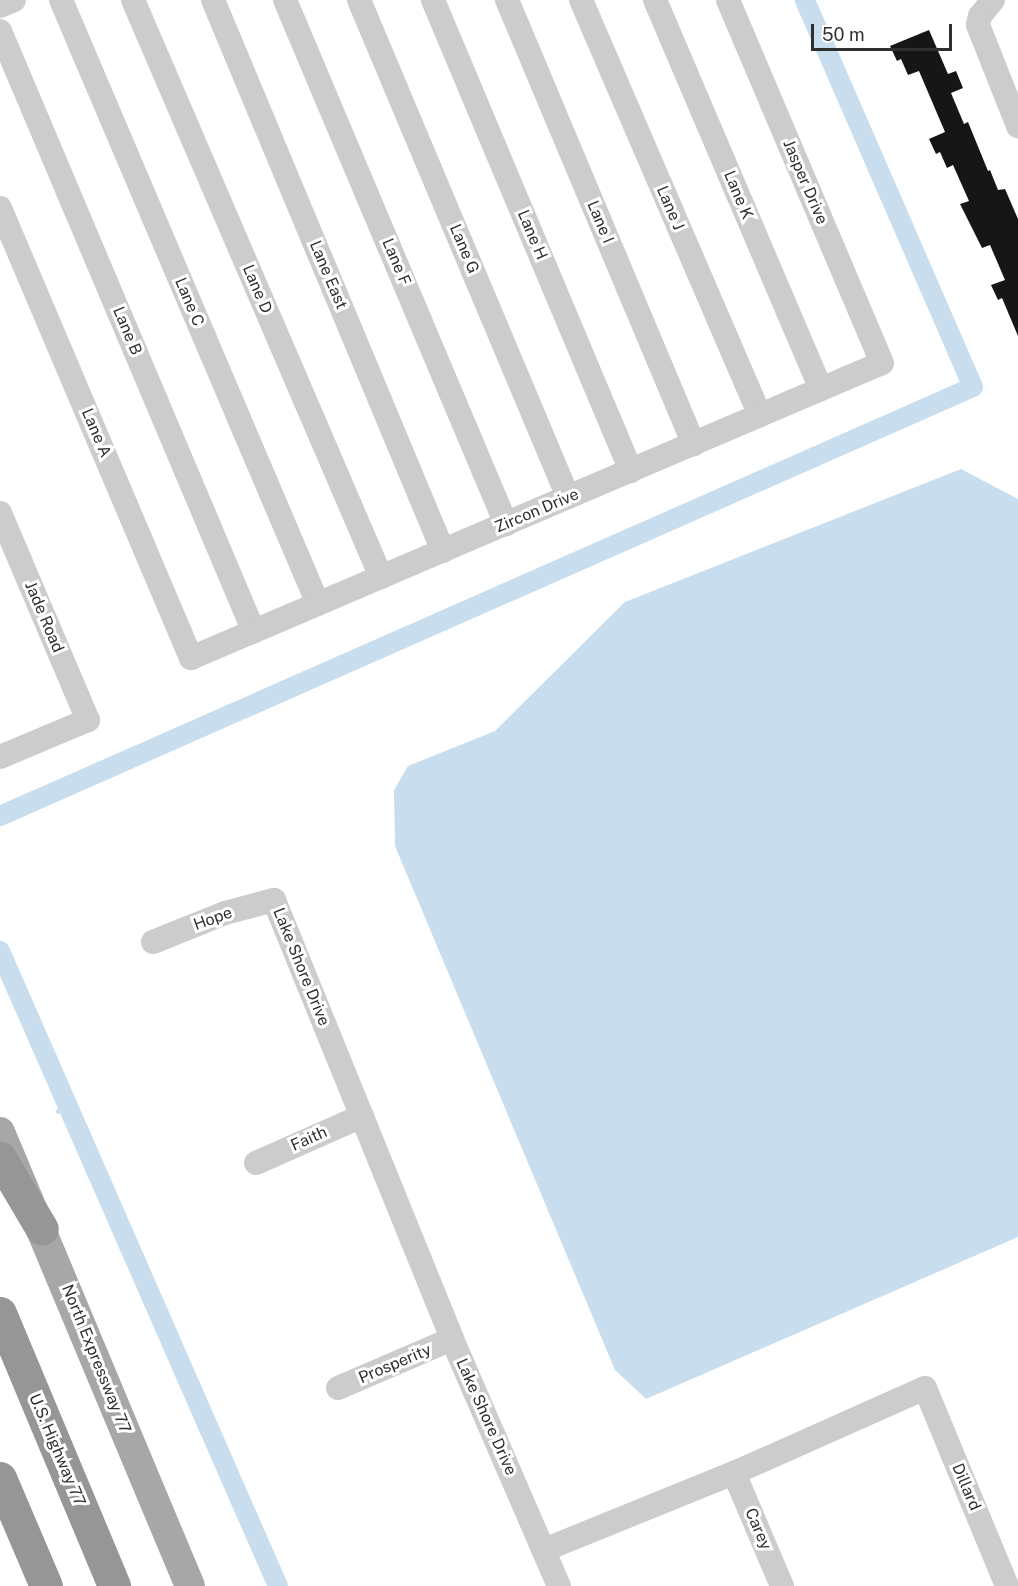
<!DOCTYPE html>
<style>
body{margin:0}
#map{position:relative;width:1018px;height:1586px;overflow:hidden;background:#fff;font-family:"Public Sans",sans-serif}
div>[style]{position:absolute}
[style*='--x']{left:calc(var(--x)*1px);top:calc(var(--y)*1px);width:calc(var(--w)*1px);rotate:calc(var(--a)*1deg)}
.water>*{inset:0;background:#c8dded}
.stream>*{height:5px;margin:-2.5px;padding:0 2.5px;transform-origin:2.5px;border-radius:2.5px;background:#c8dded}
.canal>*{height:20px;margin:-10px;padding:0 10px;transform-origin:10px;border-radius:10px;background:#c8dded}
.building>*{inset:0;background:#161616}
.minor>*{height:24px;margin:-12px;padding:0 12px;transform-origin:12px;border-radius:12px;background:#ccc}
.major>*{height:30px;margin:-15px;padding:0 15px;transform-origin:15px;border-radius:15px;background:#a7a7a7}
.highway>*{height:33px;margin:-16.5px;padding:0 16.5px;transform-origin:16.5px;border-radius:16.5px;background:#969696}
span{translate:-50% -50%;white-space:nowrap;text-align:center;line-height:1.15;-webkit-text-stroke:6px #fff;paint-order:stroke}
.street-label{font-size:16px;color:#2f2f2f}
.scale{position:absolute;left:811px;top:24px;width:141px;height:27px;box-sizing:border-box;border:3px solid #2f2f2f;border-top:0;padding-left:8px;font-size:18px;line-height:21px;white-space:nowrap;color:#2f2f2f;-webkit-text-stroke:4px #fff;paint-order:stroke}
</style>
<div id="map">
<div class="water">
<i style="clip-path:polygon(961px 469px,1018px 499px,1018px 1237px,646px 1399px,615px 1370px,395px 846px,394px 790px,408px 766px,495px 731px,625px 602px)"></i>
</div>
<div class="stream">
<i style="--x:58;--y:1111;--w:11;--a:-27"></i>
</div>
<div class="canal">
<i style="--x:0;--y:816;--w:1063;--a:-23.79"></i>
<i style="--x:973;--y:387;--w:422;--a:-113.5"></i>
<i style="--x:0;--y:951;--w:693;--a:66.36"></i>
</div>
<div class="building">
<i style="clip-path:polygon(929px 30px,948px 74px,956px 71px,963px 88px,951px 93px,964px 124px,968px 122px,988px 171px,990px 170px,998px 190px,1005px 189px,1018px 219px,1018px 336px,1002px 298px,998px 300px,991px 285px,1005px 280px,990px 245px,982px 248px,960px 204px,969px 201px,953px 165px,947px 168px,940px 152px,936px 154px,929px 139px,945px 132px,919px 71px,908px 75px,901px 59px,897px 61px,890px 46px)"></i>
</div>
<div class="minor">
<i style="--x:61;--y:0;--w:656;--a:66.95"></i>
<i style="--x:133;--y:0;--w:628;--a:66.74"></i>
<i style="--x:213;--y:0;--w:597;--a:67.34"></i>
<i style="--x:285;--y:0;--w:569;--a:67.13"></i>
<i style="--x:359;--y:0;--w:539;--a:67.19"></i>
<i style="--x:433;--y:0;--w:511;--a:67.2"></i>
<i style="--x:507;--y:0;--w:482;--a:67.2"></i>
<i style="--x:581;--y:0;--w:452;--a:66.7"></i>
<i style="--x:655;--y:0;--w:423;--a:66.9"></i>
<i style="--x:993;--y:0;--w:21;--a:129"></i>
<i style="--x:980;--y:16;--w:9;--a:103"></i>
<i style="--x:978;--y:25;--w:109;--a:68.4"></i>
<i style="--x:0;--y:6;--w:15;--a:-23"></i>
<i style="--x:0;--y:31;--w:652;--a:67.09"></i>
<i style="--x:0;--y:208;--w:489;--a:67"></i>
<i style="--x:191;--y:658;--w:751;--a:-23.12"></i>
<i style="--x:882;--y:363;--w:394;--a:-113"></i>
<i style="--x:0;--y:513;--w:225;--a:67"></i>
<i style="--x:88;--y:720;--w:95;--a:157.2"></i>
<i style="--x:153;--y:942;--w:78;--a:-21.9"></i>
<i style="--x:225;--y:913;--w:51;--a:-14.9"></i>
<i style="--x:274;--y:900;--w:474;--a:67.9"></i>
<i style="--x:452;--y:1339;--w:269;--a:66.6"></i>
<i style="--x:256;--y:1163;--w:116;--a:-23.9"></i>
<i style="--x:338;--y:1388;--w:124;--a:-23.3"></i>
<i style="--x:734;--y:1473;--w:123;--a:67"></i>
<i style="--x:544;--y:1550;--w:205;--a:-22.1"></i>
<i style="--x:734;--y:1473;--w:209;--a:-24"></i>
<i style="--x:925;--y:1388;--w:214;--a:67.5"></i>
</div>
<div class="major">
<i style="--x:0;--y:1132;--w:492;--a:67.3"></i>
</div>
<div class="highway">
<i style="--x:0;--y:1158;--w:82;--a:59.4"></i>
<i style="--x:0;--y:1313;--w:296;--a:67.3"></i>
<i style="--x:0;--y:1478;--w:117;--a:66.9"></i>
</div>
<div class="street-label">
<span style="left:805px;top:182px;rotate:67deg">Jasper Drive</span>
<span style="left:738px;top:195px;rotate:67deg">Lane K</span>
<span style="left:670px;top:208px;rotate:67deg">Lane J</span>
<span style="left:600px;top:222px;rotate:67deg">Lane I</span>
<span style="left:532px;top:235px;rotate:67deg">Lane H</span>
<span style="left:464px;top:249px;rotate:67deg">Lane G</span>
<span style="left:396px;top:262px;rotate:67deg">Lane F</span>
<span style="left:328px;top:275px;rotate:67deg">Lane East</span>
<span style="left:257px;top:289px;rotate:67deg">Lane D</span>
<span style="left:189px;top:302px;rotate:67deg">Lane C</span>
<span style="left:127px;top:331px;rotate:67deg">Lane B</span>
<span style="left:96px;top:433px;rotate:67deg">Lane A</span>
<span style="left:537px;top:511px;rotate:-23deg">Zircon Drive</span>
<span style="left:44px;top:617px;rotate:67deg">Jade Road</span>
<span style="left:213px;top:919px;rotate:-20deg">Hope</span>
<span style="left:301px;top:967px;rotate:68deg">Lake Shore Drive</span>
<span style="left:309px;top:1139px;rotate:-24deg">Faith</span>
<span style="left:96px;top:1359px;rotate:68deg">North Expressway 77</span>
<span style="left:395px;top:1364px;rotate:-23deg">Prosperity</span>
<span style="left:486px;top:1417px;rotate:66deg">Lake Shore Drive</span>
<span style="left:57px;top:1450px;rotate:67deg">U.S. Highway 77</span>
<span style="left:966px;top:1487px;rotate:67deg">Dillard</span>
<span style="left:758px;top:1529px;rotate:67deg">Carey</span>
</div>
<div class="scale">50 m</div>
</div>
